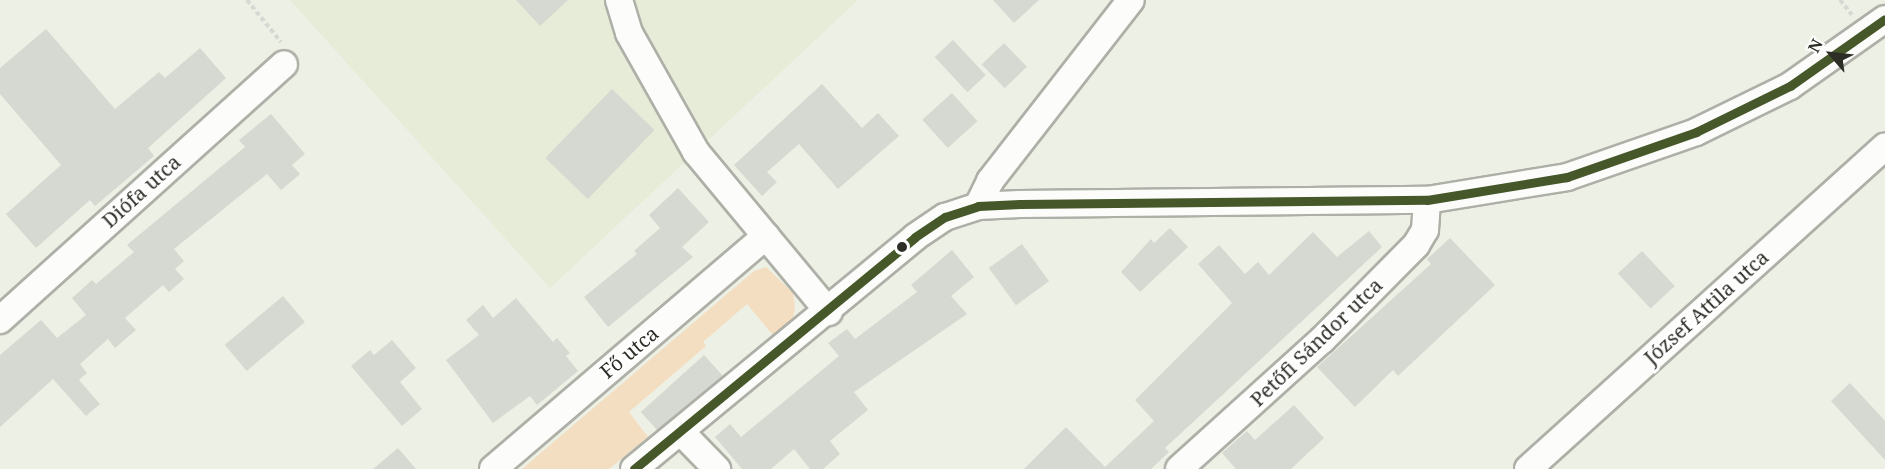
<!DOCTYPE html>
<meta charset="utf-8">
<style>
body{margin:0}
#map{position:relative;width:1885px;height:469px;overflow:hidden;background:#edf0e4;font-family:"Noto Serif",serif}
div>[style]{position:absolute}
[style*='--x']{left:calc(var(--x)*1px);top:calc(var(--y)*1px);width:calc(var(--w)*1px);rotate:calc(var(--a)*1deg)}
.built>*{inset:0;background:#e6ecd7}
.green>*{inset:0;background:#f4dec1}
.building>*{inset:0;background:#d5d9d1;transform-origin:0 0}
.path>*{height:4px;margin-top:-2px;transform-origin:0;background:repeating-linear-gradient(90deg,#d7d7d4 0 4.5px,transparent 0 7.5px)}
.roads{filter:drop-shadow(2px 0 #aeb0a7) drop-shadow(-2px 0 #aeb0a7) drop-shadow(0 2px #aeb0a7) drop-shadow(0 -2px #aeb0a7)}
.minor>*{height:26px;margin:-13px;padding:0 13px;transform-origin:13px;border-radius:13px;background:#fcfdfb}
.bus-1>*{height:9px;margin:-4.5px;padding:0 4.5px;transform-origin:4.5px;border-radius:4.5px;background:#465729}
.dots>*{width:16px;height:16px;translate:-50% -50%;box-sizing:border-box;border:3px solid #fff;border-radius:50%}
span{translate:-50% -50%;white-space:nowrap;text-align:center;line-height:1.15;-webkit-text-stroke:6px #fff;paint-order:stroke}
.street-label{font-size:20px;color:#2d2f27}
.north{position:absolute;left:1801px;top:24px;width:60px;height:60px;-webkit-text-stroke:4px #fff;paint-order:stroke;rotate:298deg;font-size:16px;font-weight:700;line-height:24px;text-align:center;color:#2d2f27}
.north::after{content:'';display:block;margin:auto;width:21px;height:27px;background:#2d2f27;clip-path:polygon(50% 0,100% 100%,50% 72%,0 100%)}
</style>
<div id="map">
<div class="built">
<i style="clip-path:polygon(290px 0,858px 0,550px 288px)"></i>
</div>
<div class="green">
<i style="clip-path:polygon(766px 267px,793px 293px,795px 307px,792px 324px,777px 340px,747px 304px,703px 342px,706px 346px,629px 412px,648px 437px,609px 469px,522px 469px,754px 271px)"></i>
</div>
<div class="building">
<i style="clip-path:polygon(516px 0,568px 0,540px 26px)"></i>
<i style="clip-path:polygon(993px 0,1039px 0,1014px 23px)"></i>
<i style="clip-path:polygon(46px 29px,115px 109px,159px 72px,165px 78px,200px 48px,226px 78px,148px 148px,154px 156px,95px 206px,90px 200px,36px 248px,6px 214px,61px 165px,0 94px,0 68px)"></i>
<i style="left:953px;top:40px;width:48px;height:25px;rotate:47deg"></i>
<i style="left:1004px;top:43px;width:33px;height:31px;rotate:46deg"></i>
<i style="clip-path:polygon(822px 84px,862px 128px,878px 113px,899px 136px,838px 189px,799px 144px,767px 172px,777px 182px,762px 196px,734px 165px)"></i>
<i style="left:612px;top:89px;width:59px;height:96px;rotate:44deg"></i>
<i style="left:952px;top:93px;width:38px;height:40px;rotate:48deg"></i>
<i style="clip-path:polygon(271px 114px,305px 154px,292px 165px,300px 174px,281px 190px,267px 174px,174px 249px,184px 261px,175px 269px,184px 279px,169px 292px,163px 285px,125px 318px,136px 330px,115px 348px,108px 339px,80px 364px,87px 373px,79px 380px,100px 404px,86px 416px,53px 379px,0 427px,0 355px,41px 320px,57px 338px,86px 315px,72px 298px,92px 280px,96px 284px,134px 252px,127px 245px,245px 147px,239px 140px)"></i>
<i style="clip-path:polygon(678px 188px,709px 222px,682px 247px,693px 257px,608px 327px,584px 297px,637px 254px,634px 251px,660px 228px,649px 215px)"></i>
<i style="clip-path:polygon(1170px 228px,1188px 247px,1140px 292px,1121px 272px,1151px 239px,1154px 243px)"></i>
<i style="clip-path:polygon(1369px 231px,1382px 247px,1165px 448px,1169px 452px,1151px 469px,1024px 469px,1066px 427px,1105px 467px,1154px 421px,1135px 400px,1232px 303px,1198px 264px,1219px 245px,1245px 274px,1258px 262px,1269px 275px,1313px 232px,1337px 257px)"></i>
<i style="clip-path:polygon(1450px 238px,1495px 285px,1398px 376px,1393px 370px,1355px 407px,1317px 367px,1431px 264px,1427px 259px)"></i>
<i style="left:1022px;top:244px;width:46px;height:41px;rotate:54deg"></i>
<i style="clip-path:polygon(952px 250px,974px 277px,951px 296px,967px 314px,854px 392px,868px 410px,830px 441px,840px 454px,823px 469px,810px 469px,794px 449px,771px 469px,742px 469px,715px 437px,730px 424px,741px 437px,839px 356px,828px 343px,847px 329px,855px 339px,917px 292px,911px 285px)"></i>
<i style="left:1642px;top:251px;width:48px;height:33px;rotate:47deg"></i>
<i style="left:283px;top:296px;width:34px;height:76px;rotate:50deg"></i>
<i style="clip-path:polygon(516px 298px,553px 342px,557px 338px,570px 353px,566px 356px,578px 371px,537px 405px,530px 396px,493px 423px,446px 360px,479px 335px,466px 320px,483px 305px,493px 318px)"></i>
<i style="clip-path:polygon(392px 340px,416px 368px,400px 382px,422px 409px,402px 426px,351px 366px,370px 350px,374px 355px)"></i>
<i style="left:704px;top:355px;width:28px;height:85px;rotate:48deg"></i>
<i style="clip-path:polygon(1850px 383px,1885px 421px,1885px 460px,1831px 401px)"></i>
<i style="clip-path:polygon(1294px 405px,1324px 438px,1291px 469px,1236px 469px,1222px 453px,1247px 431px,1255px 440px)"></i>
<i style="clip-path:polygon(398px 448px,416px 469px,373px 469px)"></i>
</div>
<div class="path">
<i style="--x:247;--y:0;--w:54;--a:51"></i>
<i style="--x:1840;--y:0;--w:19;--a:51"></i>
<i style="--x:118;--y:167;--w:11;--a:49"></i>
</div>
<div class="roads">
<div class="minor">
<i style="--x:619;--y:0;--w:34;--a:73"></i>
<i style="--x:629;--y:33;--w:137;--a:60.6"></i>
<i style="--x:696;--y:152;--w:208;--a:50.3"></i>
<i style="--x:978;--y:206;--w:28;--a:-64"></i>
<i style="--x:990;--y:181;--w:229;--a:-52.1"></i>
<i style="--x:0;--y:320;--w:382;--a:-42"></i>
<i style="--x:681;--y:432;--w:52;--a:45.8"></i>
<i style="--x:493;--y:469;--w:359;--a:-40.5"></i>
<i style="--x:634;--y:469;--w:364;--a:-39.5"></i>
<i style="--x:915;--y:237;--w:36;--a:-34"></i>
<i style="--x:945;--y:217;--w:35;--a:-18"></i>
<i style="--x:978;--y:206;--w:42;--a:-2.7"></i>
<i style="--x:1020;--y:204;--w:407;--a:-0.6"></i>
<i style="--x:1427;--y:200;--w:142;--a:-9.3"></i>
<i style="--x:1567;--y:177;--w:137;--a:-19.2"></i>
<i style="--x:1696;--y:132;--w:105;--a:-26.1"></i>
<i style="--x:1790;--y:86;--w:116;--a:-35.2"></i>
<i style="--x:1179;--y:469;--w:193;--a:-42.1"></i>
<i style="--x:1322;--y:340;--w:134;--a:-45.3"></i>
<i style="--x:1416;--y:245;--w:17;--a:-59"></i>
<i style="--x:1425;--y:230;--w:30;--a:-86"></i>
<i style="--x:1528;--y:469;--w:481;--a:-42.1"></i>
</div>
</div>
<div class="bus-1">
<i style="--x:634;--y:469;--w:364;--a:-39.5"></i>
<i style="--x:915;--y:237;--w:36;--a:-34"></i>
<i style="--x:945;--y:217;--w:35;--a:-18"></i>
<i style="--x:978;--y:206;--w:42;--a:-2.7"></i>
<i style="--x:1020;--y:204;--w:407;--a:-0.6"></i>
<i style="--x:1427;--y:200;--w:142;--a:-9.3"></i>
<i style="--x:1567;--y:177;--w:137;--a:-19.2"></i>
<i style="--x:1696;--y:132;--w:105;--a:-26.1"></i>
<i style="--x:1790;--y:86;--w:116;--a:-35.2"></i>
</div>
<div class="dots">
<i style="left:902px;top:247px;background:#2d2f27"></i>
</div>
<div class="street-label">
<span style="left:141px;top:191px;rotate:-42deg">Diófa utca</span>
<span style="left:1706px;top:307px;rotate:-42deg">József Attila utca</span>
<span style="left:1316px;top:342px;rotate:-44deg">Petőfi Sándor utca</span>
<span style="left:629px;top:352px;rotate:-40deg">Fő utca</span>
</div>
<div class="north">N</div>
</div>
